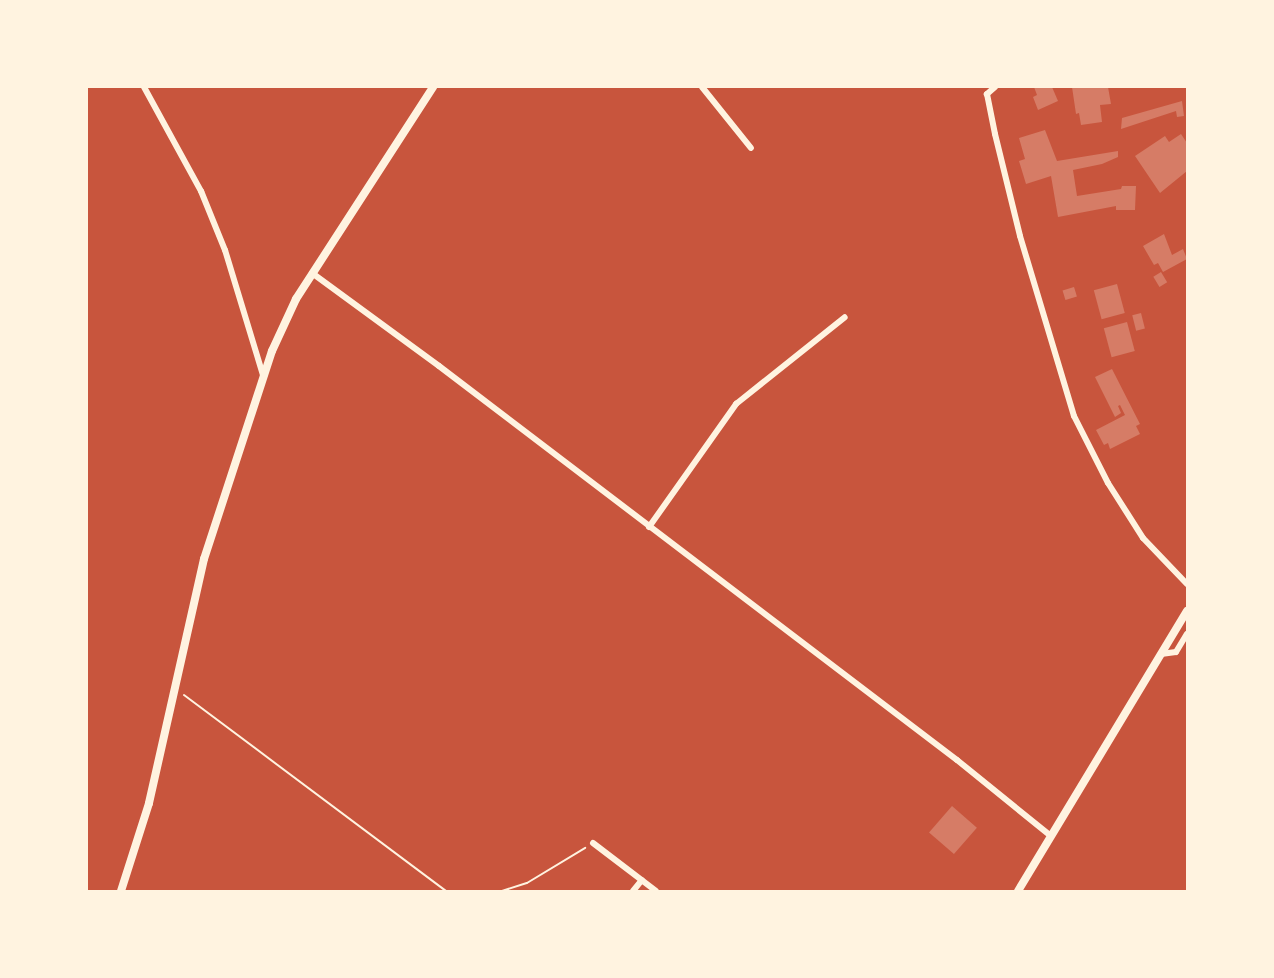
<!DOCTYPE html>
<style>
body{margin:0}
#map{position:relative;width:1274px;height:978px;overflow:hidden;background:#c8553d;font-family:"Nunito Sans",sans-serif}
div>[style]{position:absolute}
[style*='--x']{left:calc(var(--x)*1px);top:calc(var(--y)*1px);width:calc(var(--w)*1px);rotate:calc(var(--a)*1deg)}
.building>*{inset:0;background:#d67c66;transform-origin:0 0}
.path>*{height:2px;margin:-1px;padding:0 1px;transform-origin:1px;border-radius:1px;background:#fff3e0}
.minor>*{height:6px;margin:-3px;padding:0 3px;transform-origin:3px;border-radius:3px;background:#fff3e0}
.tertiary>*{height:8px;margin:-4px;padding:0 4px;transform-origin:4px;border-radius:4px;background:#fff3e0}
span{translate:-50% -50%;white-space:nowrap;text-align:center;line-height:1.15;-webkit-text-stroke:6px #fff3e0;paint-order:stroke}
.frame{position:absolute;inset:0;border:88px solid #fff3e0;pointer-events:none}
</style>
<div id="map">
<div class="building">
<i style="clip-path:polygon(1034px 87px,1052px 87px,1058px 101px,1038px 110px,1033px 97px,1037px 95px)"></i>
<i style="clip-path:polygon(1072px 87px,1108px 87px,1111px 104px,1100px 105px,1102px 122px,1081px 125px,1079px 113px,1076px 114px)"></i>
<i style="clip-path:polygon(1182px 101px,1184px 116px,1177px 117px,1176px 111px,1121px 129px,1122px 118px)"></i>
<i style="clip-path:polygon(1045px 130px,1057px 161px,1118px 151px,1118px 157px,1102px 164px,1073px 170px,1077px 196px,1121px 189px,1122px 186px,1136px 186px,1135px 210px,1116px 210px,1116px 206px,1058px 217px,1051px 176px,1026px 184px,1019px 161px,1025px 159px,1019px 138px)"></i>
<i style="clip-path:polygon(1181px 134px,1187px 143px,1187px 171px,1160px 193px,1135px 156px,1165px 136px,1169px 142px)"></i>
<i style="clip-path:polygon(1164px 234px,1172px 255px,1183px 249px,1187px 259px,1163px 272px,1158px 263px,1154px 265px,1143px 246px)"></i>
<i style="left:1161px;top:272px;width:12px;height:9px;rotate:59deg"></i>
<i style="left:1117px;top:284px;width:30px;height:24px;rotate:75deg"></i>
<i style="left:1074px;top:287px;width:10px;height:12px;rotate:73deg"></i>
<i style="left:1141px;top:313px;width:16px;height:9px;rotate:76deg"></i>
<i style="left:1127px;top:322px;width:30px;height:24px;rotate:75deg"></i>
<i style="clip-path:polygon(1112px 369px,1140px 424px,1136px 426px,1140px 434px,1110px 449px,1108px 443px,1104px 445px,1096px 430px,1125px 415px,1120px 405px,1118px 406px,1121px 413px,1115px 417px,1095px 377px)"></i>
<i style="left:952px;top:806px;width:33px;height:35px;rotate:41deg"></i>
</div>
<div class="path">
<i style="--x:184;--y:695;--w:327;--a:36.8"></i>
<i style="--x:502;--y:891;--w:26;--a:-18"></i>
<i style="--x:527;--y:883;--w:68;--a:-31.1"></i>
</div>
<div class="minor">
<i style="--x:144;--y:87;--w:119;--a:61.3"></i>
<i style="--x:201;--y:191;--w:64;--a:67.9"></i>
<i style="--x:225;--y:250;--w:131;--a:73.1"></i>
<i style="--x:702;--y:87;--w:78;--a:51.2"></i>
<i style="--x:995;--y:87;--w:11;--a:139"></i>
<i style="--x:987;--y:94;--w:41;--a:78.7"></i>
<i style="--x:995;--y:134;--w:105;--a:76.2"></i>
<i style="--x:1020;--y:236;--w:188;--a:73.3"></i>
<i style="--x:1074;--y:416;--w:75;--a:63.1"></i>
<i style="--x:1108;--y:483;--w:65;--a:57.5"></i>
<i style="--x:1143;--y:538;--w:64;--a:46.3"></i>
<i style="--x:312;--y:273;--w:157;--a:36.2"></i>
<i style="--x:439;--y:366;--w:651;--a:37.26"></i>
<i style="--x:957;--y:760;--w:121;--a:39"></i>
<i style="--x:649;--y:527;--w:151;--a:-54.7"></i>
<i style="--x:736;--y:404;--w:139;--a:-38.6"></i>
<i style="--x:1161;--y:654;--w:15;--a:-8"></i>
<i style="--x:1176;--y:652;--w:21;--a:-59"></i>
<i style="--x:593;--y:843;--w:79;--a:37.3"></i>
<i style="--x:633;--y:891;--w:14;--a:-51"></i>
</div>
<div class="tertiary">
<i style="--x:121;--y:891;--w:92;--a:-72.3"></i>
<i style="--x:149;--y:803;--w:250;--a:-77.3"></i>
<i style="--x:204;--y:559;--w:219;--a:-71.9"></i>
<i style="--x:272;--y:351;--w:57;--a:-65.2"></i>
<i style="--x:296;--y:299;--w:252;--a:-57.1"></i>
<i style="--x:1018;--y:891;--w:327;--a:-58.9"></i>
</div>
<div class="frame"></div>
</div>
